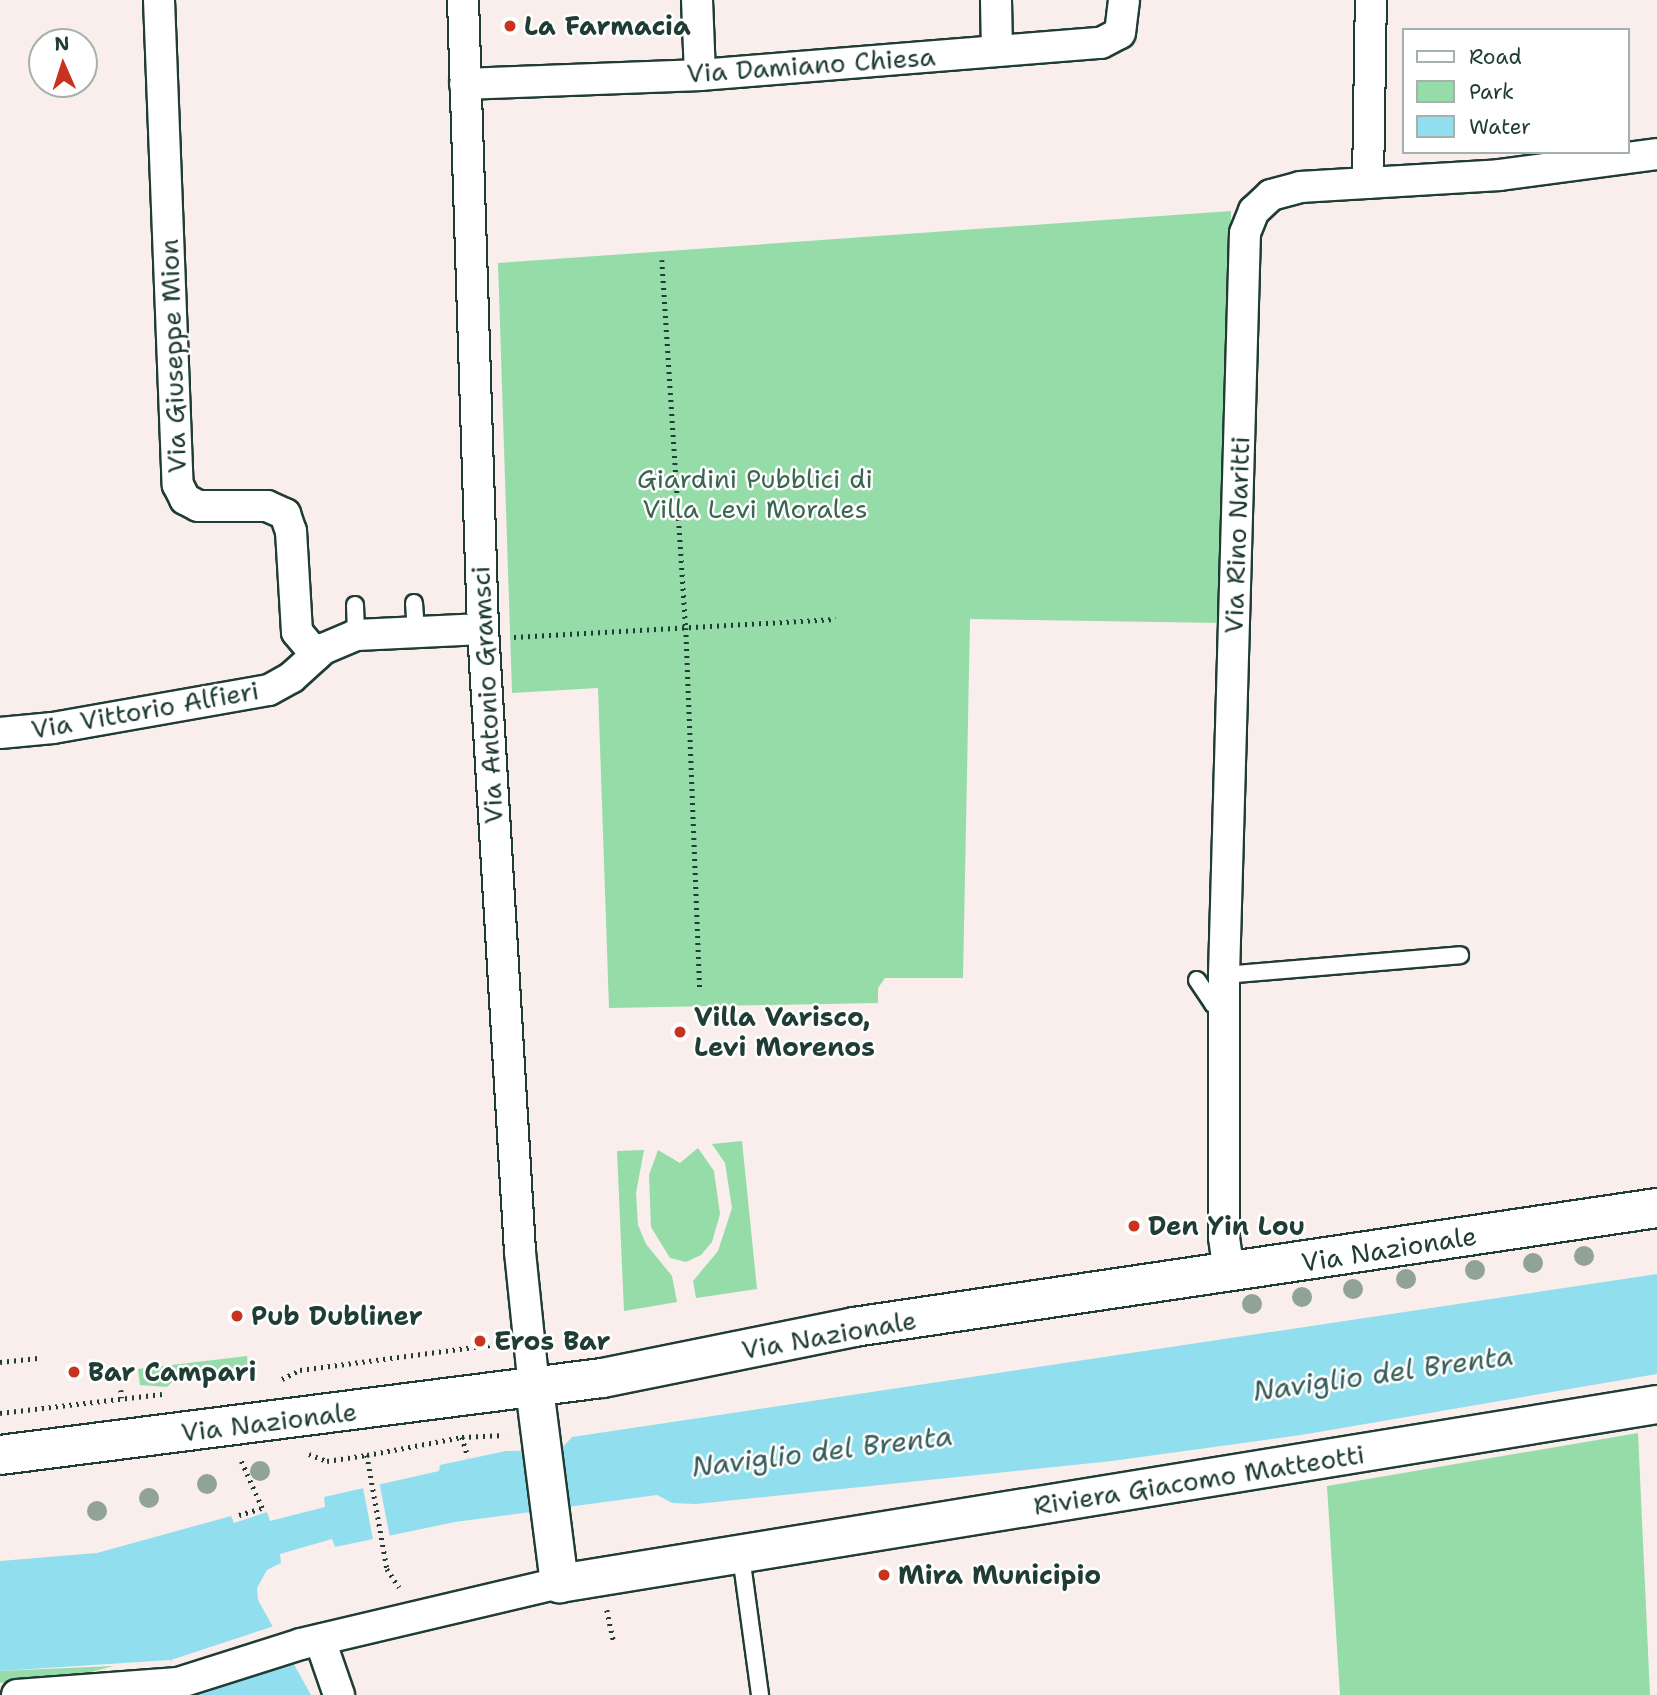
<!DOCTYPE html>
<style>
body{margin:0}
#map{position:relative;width:1657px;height:1695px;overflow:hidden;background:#f9eeeb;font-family:"Shantell Sans",sans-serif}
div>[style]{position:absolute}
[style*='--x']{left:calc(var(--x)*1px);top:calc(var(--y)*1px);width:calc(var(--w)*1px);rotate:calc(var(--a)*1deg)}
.green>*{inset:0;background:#95dca9}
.water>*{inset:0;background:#91dfee}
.pier>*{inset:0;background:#f9eeeb;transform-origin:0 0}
.path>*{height:4.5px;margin-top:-2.25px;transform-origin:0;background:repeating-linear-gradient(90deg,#1f3d34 0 2px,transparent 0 7px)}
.roads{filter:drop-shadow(2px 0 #1f3d34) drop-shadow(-2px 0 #1f3d34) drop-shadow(0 2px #1f3d34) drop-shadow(0 -2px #1f3d34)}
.service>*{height:16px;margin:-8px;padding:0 8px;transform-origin:8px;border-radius:8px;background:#fff}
.minor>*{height:30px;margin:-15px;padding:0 15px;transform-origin:15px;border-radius:15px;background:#fff}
.tertiary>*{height:37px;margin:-18.5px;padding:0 18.5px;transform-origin:18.5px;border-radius:18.5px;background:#fff}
.primary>*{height:38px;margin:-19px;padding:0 19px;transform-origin:19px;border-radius:19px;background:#fff}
.trees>*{width:20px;height:20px;margin:-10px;border-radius:50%;background:#91a396}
.dots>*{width:19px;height:19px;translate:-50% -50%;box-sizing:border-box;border:4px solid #fff;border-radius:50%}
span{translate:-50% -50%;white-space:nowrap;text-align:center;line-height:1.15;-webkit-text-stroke:5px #fff;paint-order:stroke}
.poi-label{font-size:26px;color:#1f3d34;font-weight:700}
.left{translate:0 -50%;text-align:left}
.street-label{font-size:26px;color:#1f3d34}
.park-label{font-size:26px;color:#3c6551}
.water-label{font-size:28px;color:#365d59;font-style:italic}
.legend{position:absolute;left:1402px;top:28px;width:228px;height:126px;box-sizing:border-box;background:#fff;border:2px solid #a5b1ae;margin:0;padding:9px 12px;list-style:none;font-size:21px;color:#1f3d34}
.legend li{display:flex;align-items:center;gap:14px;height:35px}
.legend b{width:35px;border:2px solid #a5b1ae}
.north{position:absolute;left:28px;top:28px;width:70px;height:70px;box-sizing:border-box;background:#fff;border:2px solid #a5b1ae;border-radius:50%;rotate:357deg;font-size:19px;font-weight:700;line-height:28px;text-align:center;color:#1f3d34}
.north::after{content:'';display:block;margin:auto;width:24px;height:32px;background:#c8321e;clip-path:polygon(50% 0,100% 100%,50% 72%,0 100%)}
</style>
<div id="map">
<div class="green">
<i style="clip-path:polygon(1231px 211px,1223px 623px,970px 619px,963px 978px,885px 978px,878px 988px,878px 1003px,609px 1008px,598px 688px,512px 693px,498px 263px)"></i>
<i style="clip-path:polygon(742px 1141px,757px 1289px,696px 1298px,693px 1281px,718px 1251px,732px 1208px,725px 1163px,712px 1144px)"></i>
<i style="clip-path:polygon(698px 1148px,714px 1171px,720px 1214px,712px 1242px,701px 1255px,686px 1262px,670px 1258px,651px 1227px,649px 1175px,658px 1150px,680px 1163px)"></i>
<i style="clip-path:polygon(644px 1150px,636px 1193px,638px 1225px,646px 1244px,672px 1276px,677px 1302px,624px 1311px,617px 1151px)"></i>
<i style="clip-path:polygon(247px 1356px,249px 1374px,238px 1375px,239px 1381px,221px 1383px,211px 1376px,175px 1379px,167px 1387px,140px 1385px,138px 1369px)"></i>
<i style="clip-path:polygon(1638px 1433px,1650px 1695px,1340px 1695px,1327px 1486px)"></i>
<i style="clip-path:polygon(113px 1666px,81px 1675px,0 1683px,0 1671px)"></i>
</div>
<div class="water">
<i style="clip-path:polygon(1657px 1274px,1657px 1374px,1301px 1435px,1112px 1461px,696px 1504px,672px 1503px,657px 1495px,455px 1522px,335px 1547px,332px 1539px,280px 1554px,281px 1563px,267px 1570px,257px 1588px,258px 1600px,311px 1695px,194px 1695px,170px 1660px,0 1671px,0 1561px,97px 1553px,231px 1516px,234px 1523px,267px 1512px,270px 1521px,325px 1507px,324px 1497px,439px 1471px,440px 1465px,506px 1451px,560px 1450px,572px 1437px)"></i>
</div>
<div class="pier">
<i style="left:379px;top:1481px;width:58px;height:17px;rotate:79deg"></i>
<i style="clip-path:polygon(274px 1626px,297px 1662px,199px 1695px,189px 1695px,175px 1674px,171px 1660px)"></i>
</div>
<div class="path">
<i style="--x:662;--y:260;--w:369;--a:86.3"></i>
<i style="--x:686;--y:628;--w:360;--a:87.8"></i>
<i style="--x:514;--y:637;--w:322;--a:-3.2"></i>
<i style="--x:0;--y:1362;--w:38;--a:-6"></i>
<i style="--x:282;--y:1379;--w:20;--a:-27"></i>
<i style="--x:300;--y:1370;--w:199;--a:-7.5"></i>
<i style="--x:121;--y:1390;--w:8;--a:83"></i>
<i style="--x:0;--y:1413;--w:163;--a:-6.7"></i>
<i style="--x:462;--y:1437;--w:21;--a:73"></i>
<i style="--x:309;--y:1454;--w:19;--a:21"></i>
<i style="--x:327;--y:1461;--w:40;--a:-8.5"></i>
<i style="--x:367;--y:1455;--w:116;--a:80"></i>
<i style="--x:387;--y:1569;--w:22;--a:56"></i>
<i style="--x:367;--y:1455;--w:97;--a:-10.7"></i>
<i style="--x:462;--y:1437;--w:42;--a:-2.7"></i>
<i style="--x:239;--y:1515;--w:24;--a:-17"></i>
<i style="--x:262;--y:1508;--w:51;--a:-114.1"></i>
<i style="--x:607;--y:1610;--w:33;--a:78"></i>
</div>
<div class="roads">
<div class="service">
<i style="--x:414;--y:603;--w:28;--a:86"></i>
<i style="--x:355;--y:605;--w:30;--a:88"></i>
<i style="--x:1224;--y:975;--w:237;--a:-4.8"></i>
<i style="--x:1197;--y:980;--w:29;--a:56"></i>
<i style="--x:1213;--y:1004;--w:11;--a:0"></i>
<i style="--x:741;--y:1556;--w:140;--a:82.2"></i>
</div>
<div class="minor">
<i style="--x:159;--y:0;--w:485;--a:87.8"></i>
<i style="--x:178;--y:485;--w:16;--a:63"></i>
<i style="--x:185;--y:499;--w:15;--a:28"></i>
<i style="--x:198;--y:506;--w:69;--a:0"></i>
<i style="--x:267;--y:506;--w:20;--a:24"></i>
<i style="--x:285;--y:514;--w:18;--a:71"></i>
<i style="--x:291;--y:531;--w:101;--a:86.6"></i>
<i style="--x:297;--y:632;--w:30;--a:50"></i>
<i style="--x:463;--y:0;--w:629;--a:88.18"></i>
<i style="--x:483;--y:629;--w:624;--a:86.6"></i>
<i style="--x:520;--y:1252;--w:137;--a:84.1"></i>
<i style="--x:697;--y:0;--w:75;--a:87.7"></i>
<i style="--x:996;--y:0;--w:51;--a:88.9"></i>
<i style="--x:465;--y:84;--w:235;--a:-2.2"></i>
<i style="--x:700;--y:75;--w:402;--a:-4.6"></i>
<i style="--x:1101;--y:43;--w:21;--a:-28"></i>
<i style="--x:1120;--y:33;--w:33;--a:-83"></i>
<i style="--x:1368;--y:183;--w:183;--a:-89.1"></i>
<i style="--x:0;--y:733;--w:53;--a:-5.4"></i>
<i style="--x:53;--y:728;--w:219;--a:-10"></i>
<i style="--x:269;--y:690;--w:26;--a:-29"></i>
<i style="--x:292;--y:677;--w:42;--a:-42.1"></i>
<i style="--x:323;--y:649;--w:36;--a:-23"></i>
<i style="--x:356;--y:635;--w:127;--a:-2.7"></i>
<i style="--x:1229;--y:1273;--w:36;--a:-98"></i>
<i style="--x:1224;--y:1237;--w:262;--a:-90"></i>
<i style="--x:1224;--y:975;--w:742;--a:-88.38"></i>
<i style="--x:1245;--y:233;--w:24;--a:-68"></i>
<i style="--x:1254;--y:211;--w:23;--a:-43"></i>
<i style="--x:1271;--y:195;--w:30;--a:-15"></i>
<i style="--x:1300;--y:187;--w:200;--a:-3.4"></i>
<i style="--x:1500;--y:175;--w:158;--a:-7.6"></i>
<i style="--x:320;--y:1640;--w:58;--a:70.9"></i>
<i style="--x:17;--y:1695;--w:161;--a:-4.3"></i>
<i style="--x:178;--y:1683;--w:129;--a:-17.6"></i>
<i style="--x:301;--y:1644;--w:265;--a:-13.3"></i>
</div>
<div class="tertiary">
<i style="--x:534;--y:1388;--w:197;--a:82.7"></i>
<i style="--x:559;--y:1583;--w:1112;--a:-9.26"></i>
</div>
<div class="primary">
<i style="--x:0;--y:1455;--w:607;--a:-7.29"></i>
<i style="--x:602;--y:1378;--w:257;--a:-11.4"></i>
<i style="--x:854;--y:1327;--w:812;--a:-8.43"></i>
</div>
</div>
<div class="trees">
<i style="left:1584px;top:1256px"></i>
<i style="left:1533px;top:1263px"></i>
<i style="left:1475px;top:1270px"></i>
<i style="left:1406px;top:1279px"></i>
<i style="left:1353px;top:1289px"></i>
<i style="left:1302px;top:1297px"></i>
<i style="left:1252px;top:1304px"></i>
<i style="left:260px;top:1471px"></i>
<i style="left:207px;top:1484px"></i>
<i style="left:149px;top:1498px"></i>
<i style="left:97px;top:1511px"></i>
</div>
<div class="dots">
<i style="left:510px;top:26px;background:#c8321e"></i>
<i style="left:680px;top:1032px;background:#c8321e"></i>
<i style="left:1134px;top:1226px;background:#c8321e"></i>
<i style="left:237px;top:1316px;background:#c8321e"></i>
<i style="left:480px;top:1341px;background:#c8321e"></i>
<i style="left:74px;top:1372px;background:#c8321e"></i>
<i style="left:884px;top:1575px;background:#c8321e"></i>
</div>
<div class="poi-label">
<span class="left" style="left:524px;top:26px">La Farmacia</span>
<span class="left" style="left:694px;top:1032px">Villa Varisco,<br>Levi Morenos</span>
<span class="left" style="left:1148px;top:1226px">Den Yin Lou</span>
<span class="left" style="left:251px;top:1316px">Pub Dubliner</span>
<span class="left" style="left:494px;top:1341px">Eros Bar</span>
<span class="left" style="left:88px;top:1372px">Bar Campari</span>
<span class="left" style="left:898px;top:1575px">Mira Municipio</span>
</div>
<div class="street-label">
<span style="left:811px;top:65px;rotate:-4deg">Via Damiano Chiesa</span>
<span style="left:173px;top:356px;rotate:-92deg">Via Giuseppe Mion</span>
<span style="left:1237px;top:535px;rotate:-88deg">Via Rino Naritti</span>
<span style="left:487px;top:695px;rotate:-93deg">Via Antonio Gramsci</span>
<span style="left:145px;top:710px;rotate:-10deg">Via Vittorio Alfieri</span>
<span style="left:1389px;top:1249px;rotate:-9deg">Via Nazionale</span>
<span style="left:829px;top:1335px;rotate:-10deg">Via Nazionale</span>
<span style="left:269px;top:1422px;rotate:-7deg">Via Nazionale</span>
<span style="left:1199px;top:1480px;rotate:-9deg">Riviera Giacomo Matteotti</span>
</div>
<div class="park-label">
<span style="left:755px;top:494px">Giardini Pubblici di<br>Villa Levi Morales</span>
</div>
<div class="water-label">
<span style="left:1383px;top:1373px;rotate:-8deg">Naviglio del Brenta</span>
<span style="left:822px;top:1451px;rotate:-7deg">Naviglio del Brenta</span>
</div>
<ul class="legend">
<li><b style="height:9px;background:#fff"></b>Road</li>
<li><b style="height:19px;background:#95dca9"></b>Park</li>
<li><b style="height:19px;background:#91dfee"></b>Water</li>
</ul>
<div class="north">N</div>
</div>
